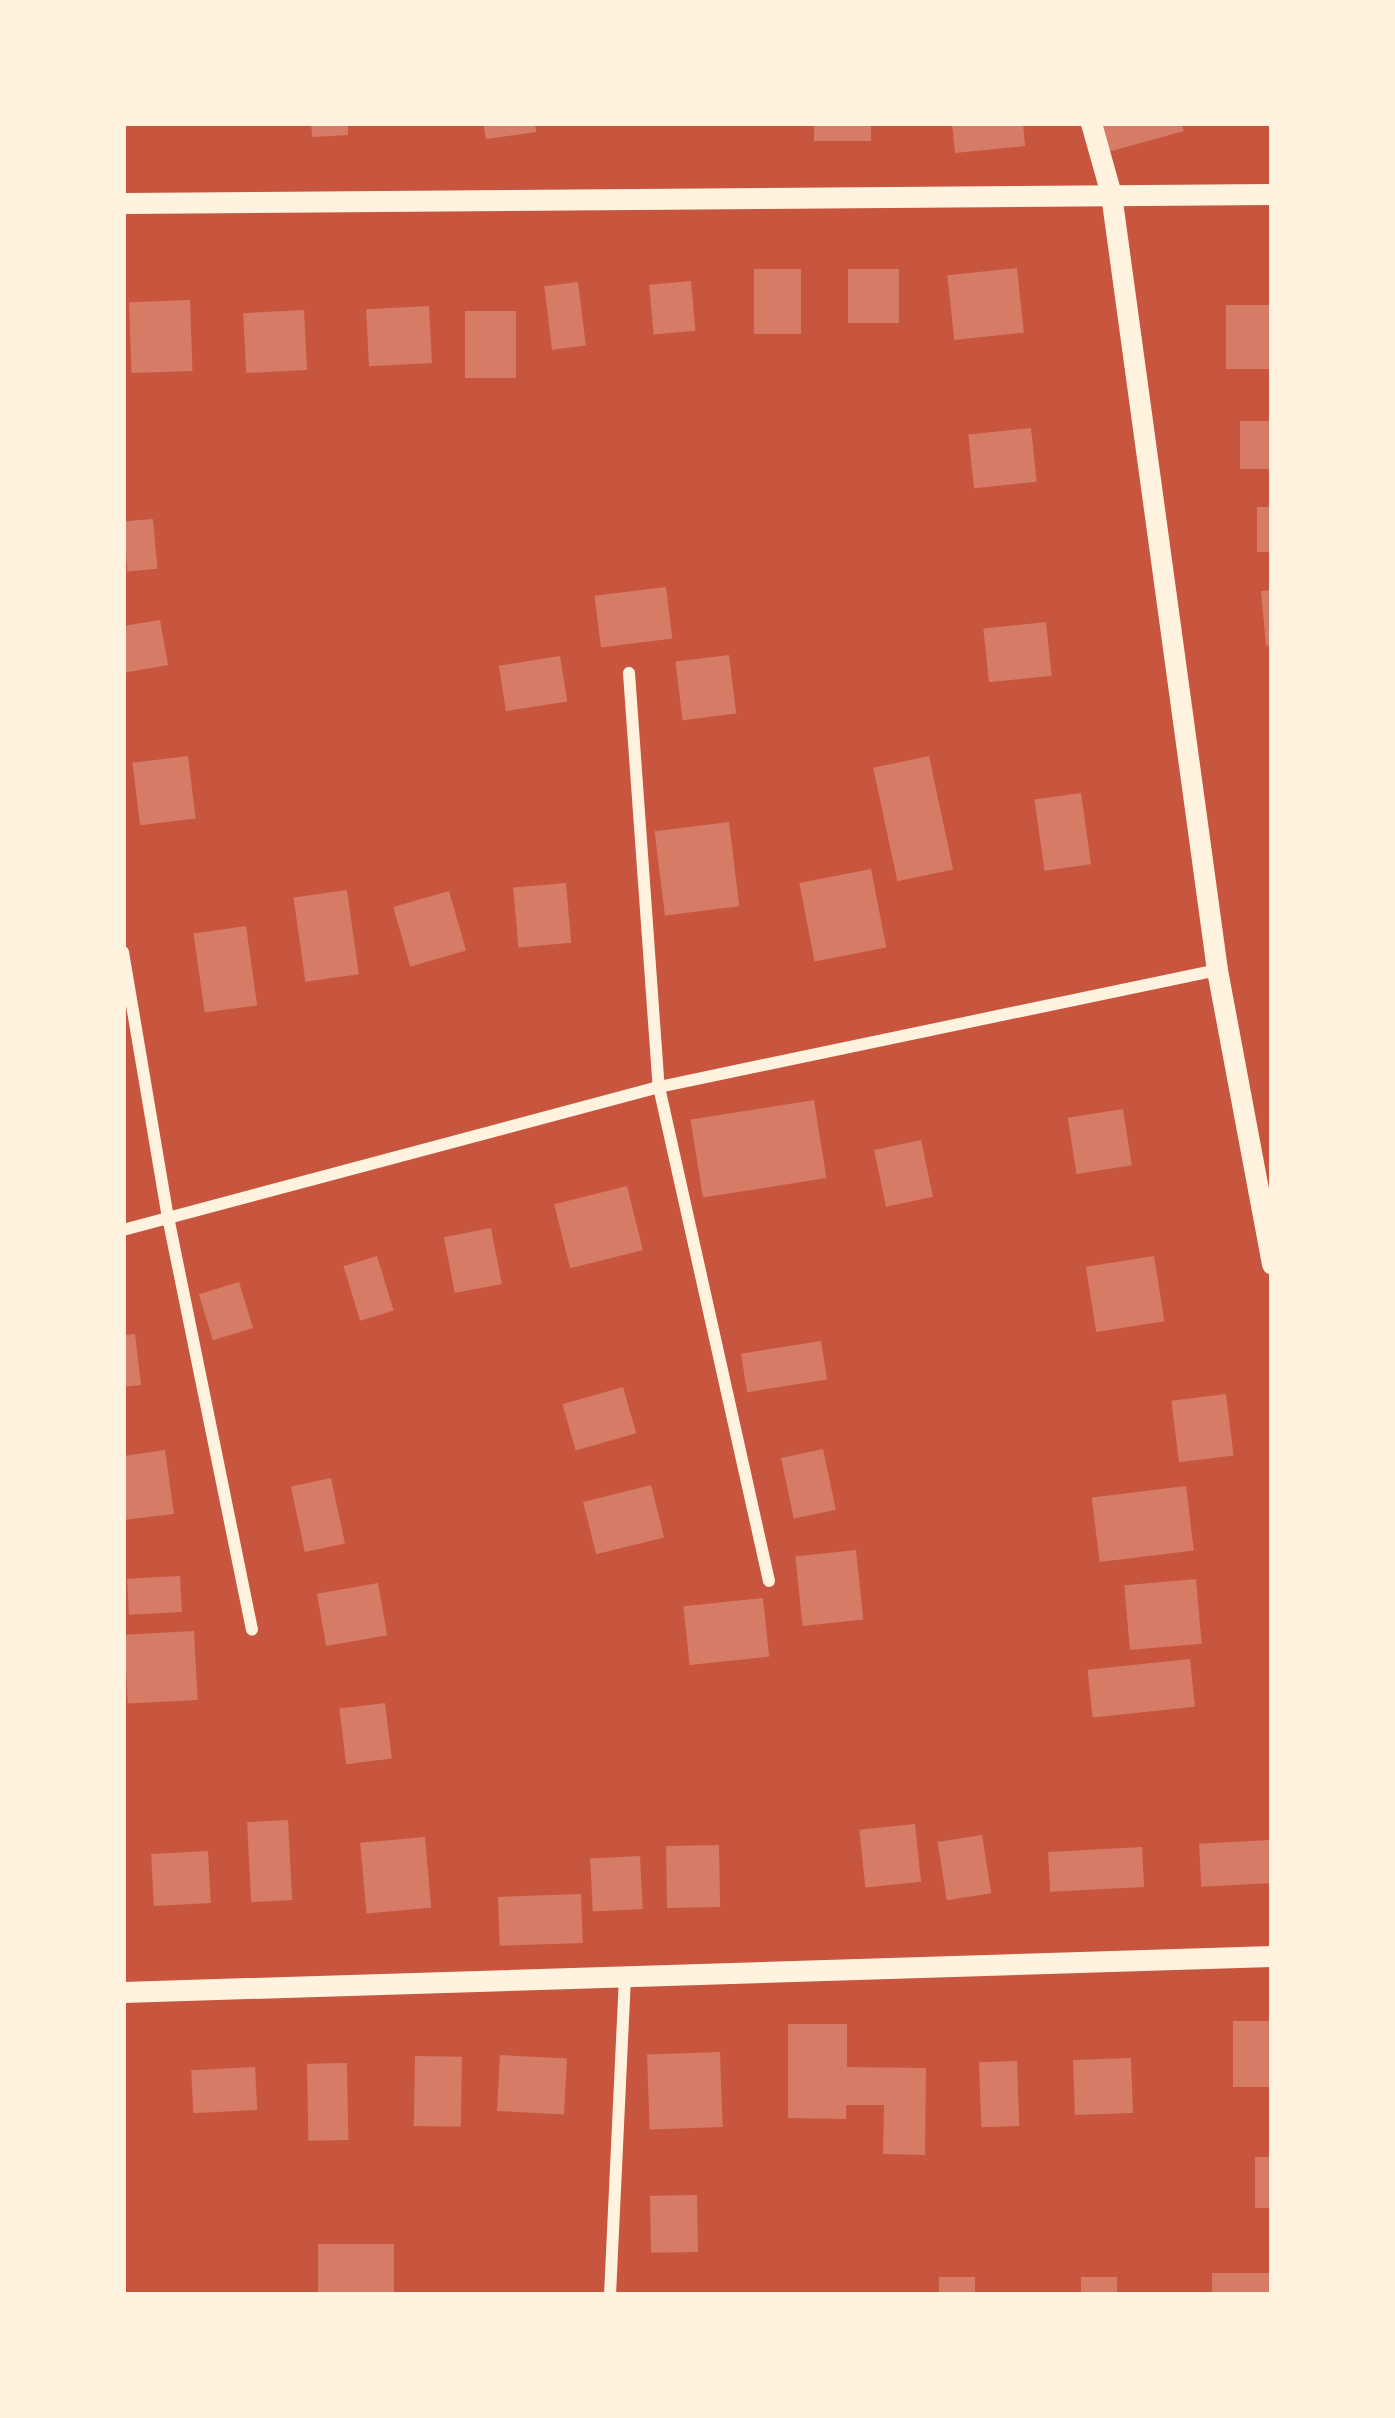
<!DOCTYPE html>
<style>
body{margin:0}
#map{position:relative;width:1395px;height:2418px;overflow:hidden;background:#c8553d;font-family:"Work Sans",sans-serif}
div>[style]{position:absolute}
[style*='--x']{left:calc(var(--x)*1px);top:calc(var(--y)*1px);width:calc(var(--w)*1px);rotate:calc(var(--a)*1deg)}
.building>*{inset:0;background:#d67c66;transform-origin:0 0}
.minor>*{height:12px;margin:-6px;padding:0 6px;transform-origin:6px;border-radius:6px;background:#fff3e0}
.tertiary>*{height:21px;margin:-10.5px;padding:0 10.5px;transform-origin:10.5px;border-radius:10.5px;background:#fff3e0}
span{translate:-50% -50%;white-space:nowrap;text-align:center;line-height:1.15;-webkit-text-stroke:12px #fff3e0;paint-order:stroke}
.frame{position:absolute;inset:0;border:126px solid #fff3e0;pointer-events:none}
</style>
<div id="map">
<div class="building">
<i style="clip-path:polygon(311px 123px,348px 123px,348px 135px,312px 137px)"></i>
<i style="clip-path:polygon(483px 123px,535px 123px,536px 132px,486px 139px)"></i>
<i style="left:814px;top:123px;width:57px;height:18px"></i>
<i style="clip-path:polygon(952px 123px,1023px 123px,1025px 146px,955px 153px)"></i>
<i style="clip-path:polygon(1101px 123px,1181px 123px,1184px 131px,1108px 152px)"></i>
<i style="left:1017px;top:268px;width:65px;height:70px;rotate:84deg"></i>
<i style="left:754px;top:269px;width:47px;height:65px"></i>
<i style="left:848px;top:269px;width:51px;height:54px"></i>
<i style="left:691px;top:281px;width:50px;height:42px;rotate:85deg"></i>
<i style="left:578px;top:282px;width:64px;height:34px;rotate:83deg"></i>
<i style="left:190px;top:300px;width:71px;height:61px;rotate:88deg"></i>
<i style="left:1272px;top:305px;width:64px;height:46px;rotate:90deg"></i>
<i style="left:429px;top:306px;width:57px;height:63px;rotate:87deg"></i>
<i style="left:304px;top:310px;width:60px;height:61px;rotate:87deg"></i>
<i style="left:465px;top:311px;width:51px;height:67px"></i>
<i style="left:1272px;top:421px;width:48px;height:32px;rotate:90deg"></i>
<i style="left:1031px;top:428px;width:54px;height:63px;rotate:84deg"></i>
<i style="left:1257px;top:507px;width:15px;height:45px"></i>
<i style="left:153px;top:519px;width:50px;height:30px;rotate:85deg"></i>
<i style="left:666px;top:587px;width:52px;height:72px;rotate:83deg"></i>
<i style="clip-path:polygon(1272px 590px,1272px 645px,1266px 646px,1261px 591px)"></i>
<i style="clip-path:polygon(160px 620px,168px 665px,123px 673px,123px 626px)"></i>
<i style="left:1046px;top:622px;width:54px;height:63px;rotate:84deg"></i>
<i style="left:729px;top:655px;width:59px;height:54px;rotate:83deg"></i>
<i style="left:560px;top:656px;width:46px;height:62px;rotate:81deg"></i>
<i style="left:188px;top:756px;width:63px;height:56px;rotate:83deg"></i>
<i style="left:929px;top:756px;width:116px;height:57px;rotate:78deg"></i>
<i style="left:1081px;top:793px;width:72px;height:47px;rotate:82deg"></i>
<i style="left:729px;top:822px;width:85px;height:75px;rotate:83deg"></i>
<i style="left:871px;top:869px;width:80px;height:73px;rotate:79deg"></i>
<i style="left:566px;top:883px;width:60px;height:53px;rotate:85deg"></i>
<i style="left:347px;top:890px;width:85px;height:54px;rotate:82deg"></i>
<i style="left:449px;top:891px;width:62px;height:58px;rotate:74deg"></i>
<i style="left:246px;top:926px;width:80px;height:53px;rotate:82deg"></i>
<i style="left:814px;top:1100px;width:79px;height:125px;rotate:81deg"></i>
<i style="left:1123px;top:1109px;width:57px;height:56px;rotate:81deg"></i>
<i style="left:921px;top:1140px;width:58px;height:48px;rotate:78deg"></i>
<i style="left:627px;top:1186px;width:66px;height:75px;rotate:76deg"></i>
<i style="left:491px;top:1228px;width:57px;height:48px;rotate:79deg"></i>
<i style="left:377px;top:1256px;width:57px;height:35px;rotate:73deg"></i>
<i style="left:1154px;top:1256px;width:66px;height:69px;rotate:81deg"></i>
<i style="left:239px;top:1282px;width:48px;height:42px;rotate:73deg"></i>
<i style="clip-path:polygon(135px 1334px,141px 1385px,123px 1387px,123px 1335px)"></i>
<i style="left:821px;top:1341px;width:39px;height:81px;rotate:81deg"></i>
<i style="left:623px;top:1387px;width:48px;height:63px;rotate:74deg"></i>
<i style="left:1226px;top:1394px;width:62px;height:55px;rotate:83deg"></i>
<i style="left:823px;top:1449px;width:62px;height:43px;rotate:78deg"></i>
<i style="clip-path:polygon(165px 1450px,174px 1514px,123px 1520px,123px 1456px)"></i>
<i style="left:331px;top:1478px;width:67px;height:41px;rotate:78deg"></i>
<i style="left:651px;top:1485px;width:54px;height:70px;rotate:76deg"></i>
<i style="left:1186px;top:1486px;width:65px;height:95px;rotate:83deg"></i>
<i style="left:856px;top:1550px;width:70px;height:61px;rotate:84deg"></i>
<i style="left:180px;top:1576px;width:36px;height:53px;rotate:87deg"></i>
<i style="left:1196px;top:1579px;width:65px;height:72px;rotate:85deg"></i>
<i style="left:378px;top:1583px;width:53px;height:62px;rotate:80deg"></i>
<i style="left:763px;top:1598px;width:59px;height:80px;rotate:84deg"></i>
<i style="left:194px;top:1631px;width:69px;height:70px;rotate:87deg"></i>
<i style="left:1190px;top:1659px;width:48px;height:103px;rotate:84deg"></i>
<i style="left:385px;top:1703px;width:56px;height:46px;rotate:83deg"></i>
<i style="left:288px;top:1820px;width:80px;height:41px;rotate:87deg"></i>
<i style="left:915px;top:1824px;width:58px;height:56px;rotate:84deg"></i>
<i style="left:982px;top:1835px;width:59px;height:45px;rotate:81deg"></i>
<i style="left:425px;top:1837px;width:71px;height:65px;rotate:85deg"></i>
<i style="left:1270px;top:1840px;width:43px;height:71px;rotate:87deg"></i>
<i style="left:719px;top:1845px;width:62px;height:53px;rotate:89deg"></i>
<i style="left:1142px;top:1847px;width:40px;height:94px;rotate:87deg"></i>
<i style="left:208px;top:1851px;width:52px;height:57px;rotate:87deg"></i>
<i style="left:640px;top:1856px;width:53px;height:50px;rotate:87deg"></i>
<i style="left:581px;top:1894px;width:49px;height:83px;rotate:88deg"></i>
<i style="left:1233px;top:2021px;width:39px;height:66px"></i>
<i style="clip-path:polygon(788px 2024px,847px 2024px,847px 2067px,926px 2068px,925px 2155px,883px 2154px,884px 2105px,846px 2105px,846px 2119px,788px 2118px)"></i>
<i style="left:720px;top:2052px;width:75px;height:73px;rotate:88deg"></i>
<i style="left:500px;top:2055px;width:67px;height:56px;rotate:3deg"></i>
<i style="left:415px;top:2056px;width:47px;height:70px;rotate:1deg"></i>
<i style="left:1131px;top:2058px;width:55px;height:58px;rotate:88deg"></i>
<i style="left:1017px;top:2061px;width:65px;height:38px;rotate:88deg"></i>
<i style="left:347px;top:2063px;width:77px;height:40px;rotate:89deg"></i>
<i style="left:255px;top:2067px;width:43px;height:64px;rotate:87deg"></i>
<i style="left:1255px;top:2157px;width:17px;height:51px"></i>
<i style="left:697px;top:2195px;width:57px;height:47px;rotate:89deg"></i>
<i style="left:318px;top:2244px;width:76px;height:51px"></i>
<i style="left:1272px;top:2273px;width:22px;height:60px;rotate:90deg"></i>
<i style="left:975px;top:2277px;width:18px;height:36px;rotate:90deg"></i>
<i style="left:1117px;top:2277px;width:18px;height:36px;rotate:90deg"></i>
</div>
<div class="minor">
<i style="--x:629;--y:673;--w:415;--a:85.9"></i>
<i style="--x:659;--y:1087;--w:506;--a:77.45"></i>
<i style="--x:123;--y:952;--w:269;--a:80.4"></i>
<i style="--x:168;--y:1217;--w:421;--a:78.5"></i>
<i style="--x:123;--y:1230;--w:555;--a:-14.94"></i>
<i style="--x:659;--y:1087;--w:570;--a:-11.84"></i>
<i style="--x:610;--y:2295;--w:315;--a:-87.3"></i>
</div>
<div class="tertiary">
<i style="--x:1091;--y:123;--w:74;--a:74.3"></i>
<i style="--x:1111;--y:194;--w:783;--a:82.22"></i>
<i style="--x:1217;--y:970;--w:299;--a:79.4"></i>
<i style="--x:123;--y:203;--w:1149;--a:-0.45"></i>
<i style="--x:123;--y:1992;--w:1150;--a:-1.79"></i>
</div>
<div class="frame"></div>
</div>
